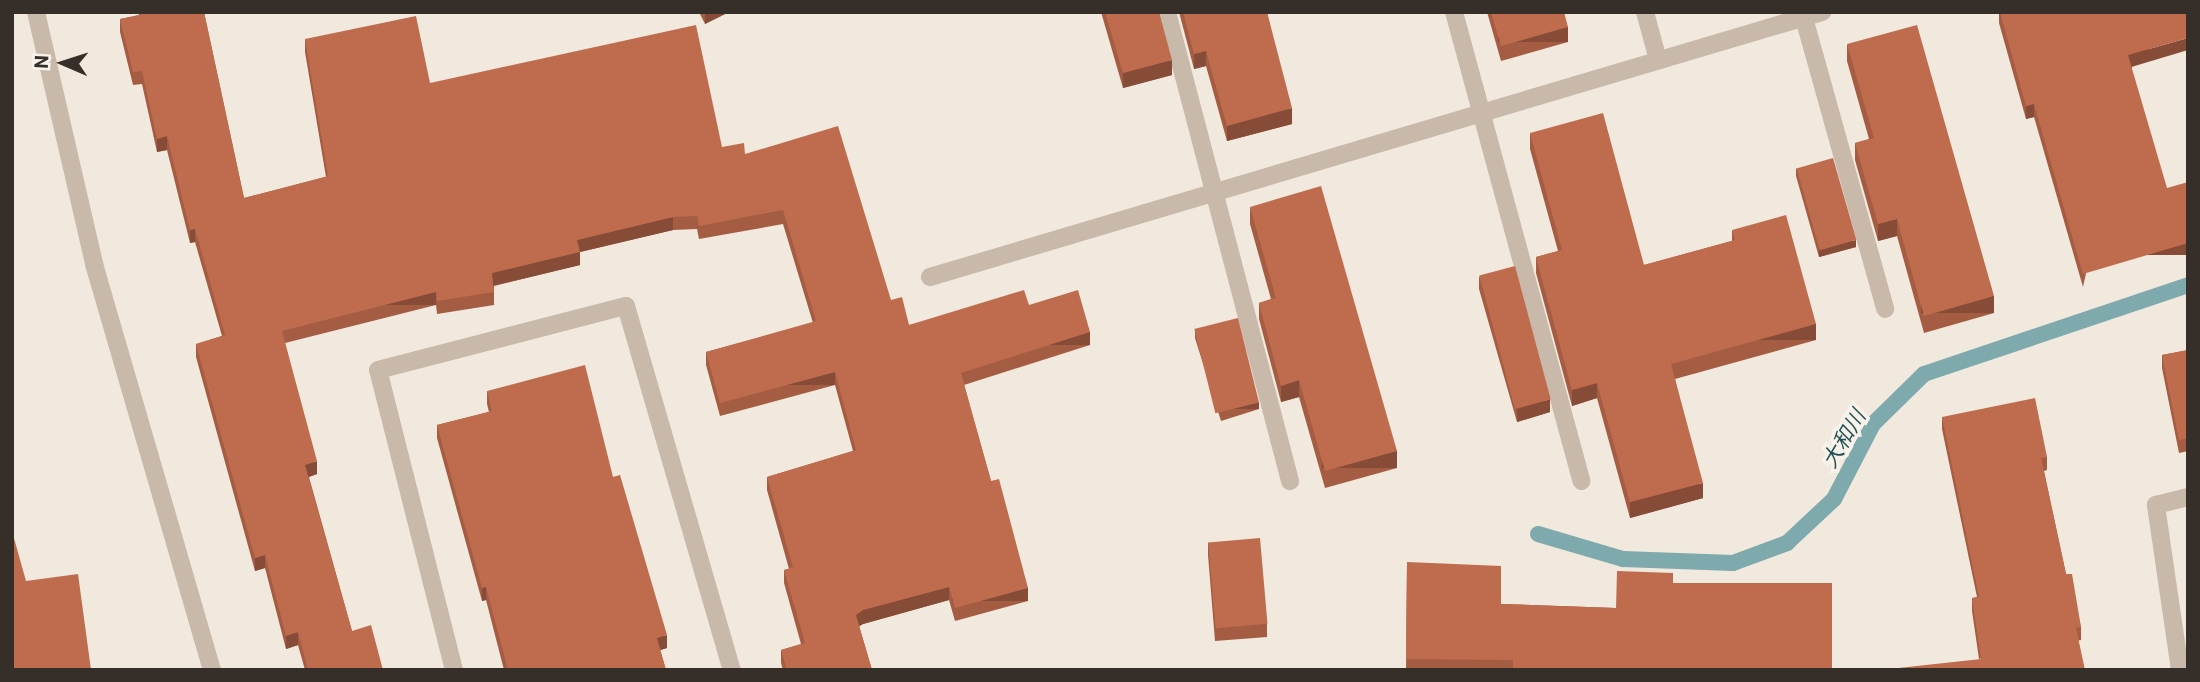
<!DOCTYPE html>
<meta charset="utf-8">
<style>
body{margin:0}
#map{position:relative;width:2200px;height:682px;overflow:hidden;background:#f1e8de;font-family:Roboto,"Noto Sans JP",sans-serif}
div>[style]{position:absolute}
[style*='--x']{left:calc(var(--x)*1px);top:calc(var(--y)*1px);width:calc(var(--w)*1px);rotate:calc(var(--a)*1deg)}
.stream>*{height:16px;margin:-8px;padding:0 8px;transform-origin:8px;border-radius:8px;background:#7ea9ad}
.minor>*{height:18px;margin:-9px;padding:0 9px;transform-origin:9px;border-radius:9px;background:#c9b9aa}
.wall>*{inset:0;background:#a45d43}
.shaded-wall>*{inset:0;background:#864c37;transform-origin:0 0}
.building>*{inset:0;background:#bf6c4e;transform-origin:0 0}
span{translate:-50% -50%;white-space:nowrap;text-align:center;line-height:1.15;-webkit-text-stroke:7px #f9f2ea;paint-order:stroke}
.water-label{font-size:21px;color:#215156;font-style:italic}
.frame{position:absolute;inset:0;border:14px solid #362e29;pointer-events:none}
.north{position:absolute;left:28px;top:28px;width:70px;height:70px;-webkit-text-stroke:5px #f9f2ea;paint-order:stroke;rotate:273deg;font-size:19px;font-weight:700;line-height:28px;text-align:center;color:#362e29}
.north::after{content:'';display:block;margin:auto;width:24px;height:32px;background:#362e29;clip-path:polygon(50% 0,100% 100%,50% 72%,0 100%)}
</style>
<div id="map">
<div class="stream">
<i style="--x:1538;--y:534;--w:89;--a:16.4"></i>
<i style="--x:1623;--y:559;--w:110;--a:2.1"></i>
<i style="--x:1733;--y:563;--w:58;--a:-20.3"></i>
<i style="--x:1787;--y:543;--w:64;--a:-43.1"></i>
<i style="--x:1834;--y:499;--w:85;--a:-62.5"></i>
<i style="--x:1873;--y:424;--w:71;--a:-44.4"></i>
<i style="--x:1924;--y:374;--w:279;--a:-18.6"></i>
</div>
<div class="minor">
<i style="--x:36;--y:12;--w:259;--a:77"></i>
<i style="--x:94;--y:264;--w:423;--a:73.8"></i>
<i style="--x:1167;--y:12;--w:485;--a:75.3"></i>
<i style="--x:1454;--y:12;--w:486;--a:74.8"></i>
<i style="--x:1645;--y:12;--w:50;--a:74.8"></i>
<i style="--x:1804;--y:18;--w:302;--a:74.4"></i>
<i style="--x:930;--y:277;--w:931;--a:-16.55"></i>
<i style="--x:454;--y:670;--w:309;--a:-104.2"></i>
<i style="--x:378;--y:370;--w:256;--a:-14.5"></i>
<i style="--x:626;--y:306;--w:379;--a:73.8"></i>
<i style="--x:2180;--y:670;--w:167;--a:-98.3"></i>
<i style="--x:2156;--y:505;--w:33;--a:-14"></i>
</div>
<div class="wall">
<i style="clip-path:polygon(139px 12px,204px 12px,244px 198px,326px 177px,305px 52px,305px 39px,430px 83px,722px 147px,745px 154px,891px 300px,909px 325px,1029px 305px,1090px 345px,964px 385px,991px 481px,1028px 601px,955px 621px,949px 600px,863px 624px,859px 626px,872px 670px,783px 670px,781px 663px,781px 650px,801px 644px,784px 583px,784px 570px,789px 569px,767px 490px,767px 477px,853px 451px,835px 385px,720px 416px,706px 365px,706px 352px,813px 323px,783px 224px,699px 239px,697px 229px,673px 230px,580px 252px,580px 265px,494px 286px,494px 305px,437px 314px,436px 305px,285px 343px,317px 474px,309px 477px,352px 631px,383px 670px,305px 670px,298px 645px,286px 649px,265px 568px,255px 571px,196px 357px,196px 344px,222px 336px,195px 242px,190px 243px,167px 150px,157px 152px,142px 84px,133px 85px,120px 32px,120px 19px,139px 15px)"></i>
<i style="clip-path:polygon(699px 12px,729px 12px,705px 24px)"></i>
<i style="clip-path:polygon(1101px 12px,1159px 12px,1172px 75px,1123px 88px)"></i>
<i style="clip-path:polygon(1179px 12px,1267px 12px,1292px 124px,1227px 141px,1206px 66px,1194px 69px)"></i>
<i style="clip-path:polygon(1487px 12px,1564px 12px,1568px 42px,1501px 61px)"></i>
<i style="clip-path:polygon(1999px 12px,2187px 12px,2132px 67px,2083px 287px,2034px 117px,2026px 119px,1999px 23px)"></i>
<i style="clip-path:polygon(1847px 44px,1994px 313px,1924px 333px,1897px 236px,1878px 241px,1855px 160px,1855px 143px,1869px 139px,1847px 61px)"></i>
<i style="clip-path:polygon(1530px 133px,1644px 265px,1732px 241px,1732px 230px,1816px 340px,1675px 379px,1703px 498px,1630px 518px,1597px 398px,1572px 406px,1536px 273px,1536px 257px,1558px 251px,1530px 149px)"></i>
<i style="clip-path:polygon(1796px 168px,1856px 247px,1819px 257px,1796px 176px)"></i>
<i style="clip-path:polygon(1250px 207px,1397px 468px,1325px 488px,1299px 397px,1281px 402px,1259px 319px,1259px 303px,1271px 299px,1250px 224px)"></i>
<i style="clip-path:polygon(1479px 276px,1550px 412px,1517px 422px,1479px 289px)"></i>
<i style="clip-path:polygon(1195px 330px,1259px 409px,1221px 421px,1195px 338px)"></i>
<i style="clip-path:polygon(2188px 350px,2188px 451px,2179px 453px,2162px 368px,2162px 355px)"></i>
<i style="clip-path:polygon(487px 391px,613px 477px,667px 648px,660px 650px,666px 670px,504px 670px,486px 600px,482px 601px,437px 438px,437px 425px,489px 412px,487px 404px)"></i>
<i style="clip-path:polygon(1942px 417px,2047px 457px,2047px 470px,2044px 471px,2066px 574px,2081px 627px,2081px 640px,1979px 659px,1972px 611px,1972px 598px,1977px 597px,1942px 429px)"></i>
<i style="clip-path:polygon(1208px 542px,1267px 624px,1267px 637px,1215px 641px,1208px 555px)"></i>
<i style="clip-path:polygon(1407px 562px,1501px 604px,1616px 608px,1673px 583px,1832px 670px,1406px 670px)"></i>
</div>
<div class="shaded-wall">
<i style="clip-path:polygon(705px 12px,729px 12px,705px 24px)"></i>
<i style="left:1568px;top:27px;width:15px;height:70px;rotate:90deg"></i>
<i style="clip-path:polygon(2188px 38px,2188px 50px,2128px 68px,2128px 55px)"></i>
<i style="clip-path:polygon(1206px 51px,1206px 66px,1194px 69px,1194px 54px)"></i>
<i style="clip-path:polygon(1172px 60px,1172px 75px,1123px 88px,1123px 73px)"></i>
<i style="clip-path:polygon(2034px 104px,2034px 117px,2026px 119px,2026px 106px)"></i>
<i style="clip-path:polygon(1292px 108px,1292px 124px,1227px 141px,1227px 126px)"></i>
<i style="clip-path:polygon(167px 136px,167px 150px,157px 152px,157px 139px)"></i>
<i style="clip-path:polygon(673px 217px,673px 230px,580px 252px,580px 265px,492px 286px,492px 273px,577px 240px)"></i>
<i style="clip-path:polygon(1897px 219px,1897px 236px,1878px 241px,1878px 224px)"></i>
<i style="clip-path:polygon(195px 229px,195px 242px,190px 243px,190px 230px)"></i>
<i style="clip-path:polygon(1856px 240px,1856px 247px,1819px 257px,1819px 249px)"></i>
<i style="left:2188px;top:243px;width:12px;height:109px;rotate:90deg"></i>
<i style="left:436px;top:292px;width:13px;height:159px;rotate:90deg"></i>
<i style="left:1994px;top:296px;width:17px;height:73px;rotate:90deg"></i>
<i style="left:1816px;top:324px;width:16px;height:150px;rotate:90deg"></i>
<i style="left:1090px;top:332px;width:13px;height:135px;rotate:90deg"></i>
<i style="left:835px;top:372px;width:13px;height:119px;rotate:90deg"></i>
<i style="clip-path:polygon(1299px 380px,1299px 397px,1281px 402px,1281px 386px)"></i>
<i style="clip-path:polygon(1597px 383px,1597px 398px,1572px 406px,1572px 390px)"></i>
<i style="clip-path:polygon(1550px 399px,1550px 412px,1517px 422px,1517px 409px)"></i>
<i style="left:1259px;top:402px;width:7px;height:40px;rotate:90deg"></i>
<i style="left:1397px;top:451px;width:17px;height:75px;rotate:90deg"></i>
<i style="clip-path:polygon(317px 461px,317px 474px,305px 478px,305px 465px)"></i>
<i style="clip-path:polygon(1703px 483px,1703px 498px,1630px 518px,1630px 502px)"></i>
<i style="clip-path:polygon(265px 555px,265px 568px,255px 571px,255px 558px)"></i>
<i style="clip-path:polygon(486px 587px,486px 600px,482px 601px,482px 588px)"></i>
<i style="clip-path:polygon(949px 587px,949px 600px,863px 624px,856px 628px,856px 615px,863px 610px)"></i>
<i style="left:1028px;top:588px;width:13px;height:76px;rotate:90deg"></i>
<i style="clip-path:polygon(298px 632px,298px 645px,286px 649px,286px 636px)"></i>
<i style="clip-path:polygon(667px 635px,667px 648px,657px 651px,657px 638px)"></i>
</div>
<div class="building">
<i style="clip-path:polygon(141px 12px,204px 12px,244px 198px,328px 176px,305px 39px,416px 16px,430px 83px,696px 25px,722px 147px,744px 143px,745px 154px,838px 126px,891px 300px,902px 297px,909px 325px,1024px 290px,1029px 305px,1078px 290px,1090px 332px,961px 373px,991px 481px,999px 479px,1028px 588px,955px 608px,949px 587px,863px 610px,856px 615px,872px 670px,787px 670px,781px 650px,805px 643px,784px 570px,793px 567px,767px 477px,856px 450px,835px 372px,720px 403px,706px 352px,816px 321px,783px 210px,699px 226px,697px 216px,673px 217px,577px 240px,580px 252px,492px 273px,494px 292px,437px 301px,436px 292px,282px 331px,317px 461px,305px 465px,352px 631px,371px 625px,383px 670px,308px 670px,298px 632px,286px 636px,265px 555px,255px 558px,196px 344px,225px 335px,195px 229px,190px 230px,167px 136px,157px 139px,142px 71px,133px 72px,120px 19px,141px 15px)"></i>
<i style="clip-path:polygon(1105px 12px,1159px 12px,1172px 60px,1123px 73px)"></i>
<i style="clip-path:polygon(1183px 12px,1267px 12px,1292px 108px,1227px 126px,1206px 51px,1194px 54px)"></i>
<i style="clip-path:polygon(1491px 12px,1564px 12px,1568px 27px,1501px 46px)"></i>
<i style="clip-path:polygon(2000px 12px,2187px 12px,2188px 16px,2188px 38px,2128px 55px,2167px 188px,2188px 182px,2188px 243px,2083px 274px,2034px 104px,2026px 106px)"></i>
<i style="clip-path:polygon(1917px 25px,1994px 296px,1924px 316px,1897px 219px,1878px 224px,1855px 143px,1874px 138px,1847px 44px)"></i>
<i style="clip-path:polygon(1603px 113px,1644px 265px,1735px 240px,1732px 230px,1786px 215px,1816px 324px,1671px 364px,1703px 483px,1630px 502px,1597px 383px,1572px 390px,1536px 257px,1562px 250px,1530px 133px)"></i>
<i style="left:1833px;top:158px;width:85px;height:38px;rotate:74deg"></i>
<i style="clip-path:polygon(1321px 186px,1397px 451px,1325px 471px,1299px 380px,1281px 386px,1259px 303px,1276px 298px,1250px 207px)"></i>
<i style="left:1515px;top:266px;width:138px;height:37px;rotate:75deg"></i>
<i style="left:1238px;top:318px;width:87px;height:45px;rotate:76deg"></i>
<i style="clip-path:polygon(2188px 350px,2188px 438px,2179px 440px,2162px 355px)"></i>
<i style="clip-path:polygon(585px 365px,613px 477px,620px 475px,667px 635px,657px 638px,666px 670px,508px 670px,486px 587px,482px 588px,437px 425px,492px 411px,487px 391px)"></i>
<i style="clip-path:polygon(2035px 398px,2047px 457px,2041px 458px,2066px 574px,2072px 574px,2081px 627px,2076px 628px,2085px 670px,1880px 670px,1981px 659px,1972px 598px,1979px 597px,1942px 417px)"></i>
<i style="clip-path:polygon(12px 531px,26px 581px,78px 574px,91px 670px,12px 670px)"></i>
<i style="left:1260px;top:538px;width:86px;height:52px;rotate:85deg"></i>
<i style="clip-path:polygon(1407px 562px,1501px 566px,1501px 604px,1616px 608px,1617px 571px,1673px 573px,1673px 583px,1832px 583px,1832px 670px,1513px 670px,1513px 660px,1406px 659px)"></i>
</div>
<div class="water-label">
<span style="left:1844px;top:439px;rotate:-59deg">大和川</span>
</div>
<div class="frame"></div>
<div class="north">N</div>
</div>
